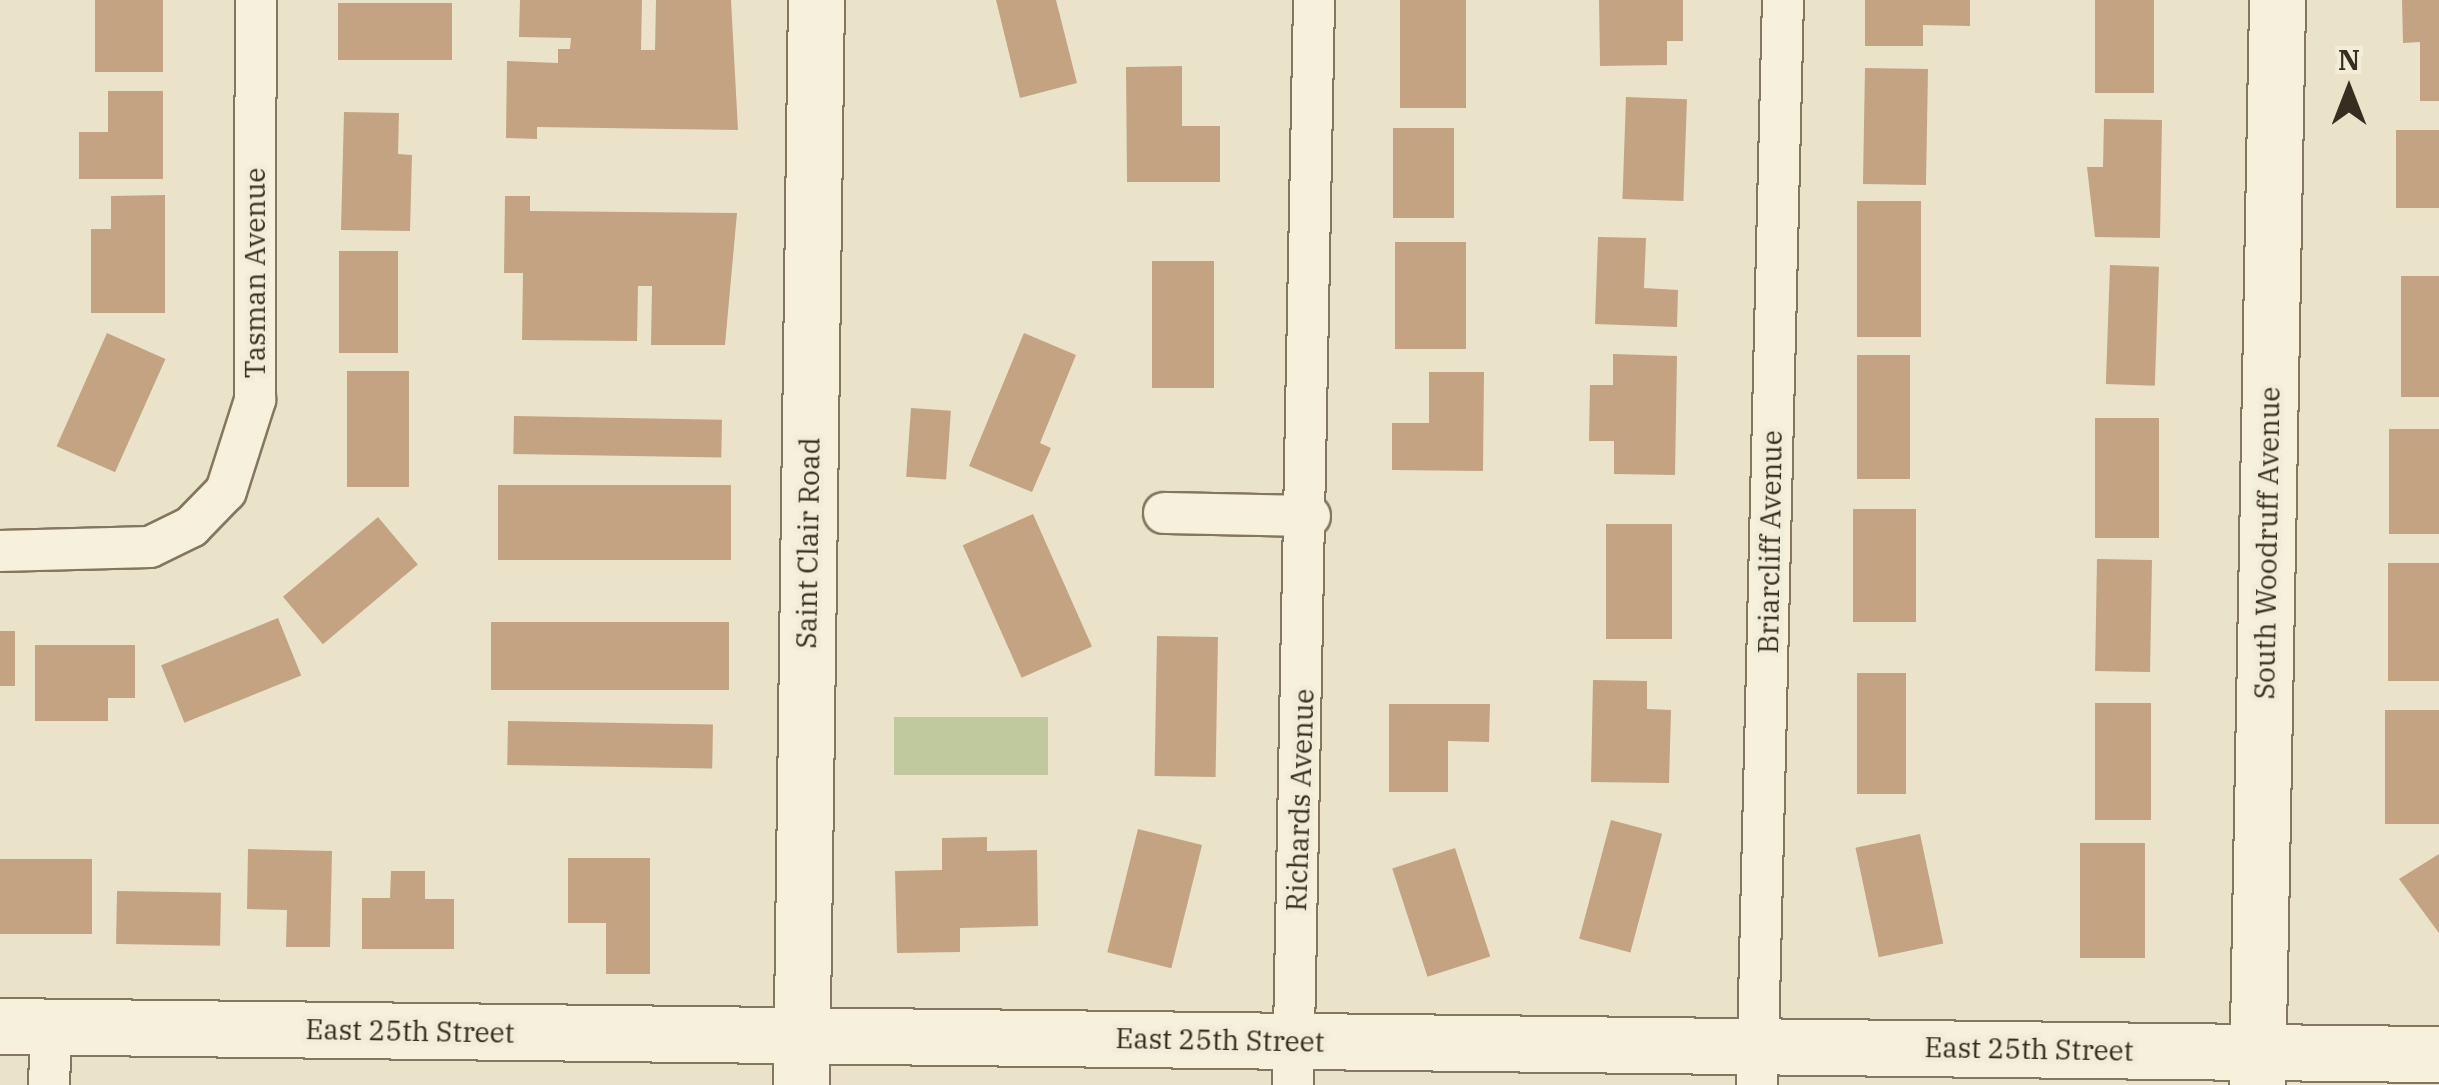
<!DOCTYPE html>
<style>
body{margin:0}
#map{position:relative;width:2439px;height:1085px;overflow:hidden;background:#eae3c9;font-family:"IBM Plex Serif",serif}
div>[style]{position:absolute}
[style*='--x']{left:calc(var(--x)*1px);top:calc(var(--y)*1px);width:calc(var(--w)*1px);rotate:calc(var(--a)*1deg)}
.green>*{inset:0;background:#c0c89e;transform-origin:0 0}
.building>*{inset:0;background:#c4a383;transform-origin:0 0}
.roads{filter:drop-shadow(2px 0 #85765f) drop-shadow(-2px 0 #85765f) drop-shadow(0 2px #85765f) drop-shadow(0 -2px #85765f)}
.street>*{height:40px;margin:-20px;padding:0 20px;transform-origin:20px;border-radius:20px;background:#f6f0dc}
.secondary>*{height:55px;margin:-27.5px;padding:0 27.5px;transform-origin:27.5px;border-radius:27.5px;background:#f6f0dc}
span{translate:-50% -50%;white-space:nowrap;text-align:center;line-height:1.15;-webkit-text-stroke:9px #f2edd8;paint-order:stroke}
.street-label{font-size:28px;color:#372d21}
.north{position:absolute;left:2299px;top:40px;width:100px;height:100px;-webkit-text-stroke:8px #f2edd8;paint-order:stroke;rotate:0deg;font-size:28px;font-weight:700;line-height:40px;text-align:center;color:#372d21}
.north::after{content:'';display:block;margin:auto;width:35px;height:45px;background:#372d21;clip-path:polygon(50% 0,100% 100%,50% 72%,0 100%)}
</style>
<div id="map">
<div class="green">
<i style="left:1048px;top:717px;width:58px;height:154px;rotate:90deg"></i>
</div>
<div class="building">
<i style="left:95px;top:0;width:68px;height:72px"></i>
<i style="clip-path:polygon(520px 0,642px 0,641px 50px,655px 50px,656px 0,731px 0,738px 130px,537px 127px,537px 139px,506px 138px,507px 61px,558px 63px,558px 49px,570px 49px,571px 38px,519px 37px)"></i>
<i style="clip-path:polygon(996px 0,1056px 0,1077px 83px,1020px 98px)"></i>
<i style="left:1400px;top:0;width:66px;height:108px"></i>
<i style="clip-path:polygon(1599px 0,1683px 0,1683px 41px,1667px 41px,1667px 65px,1600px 66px)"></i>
<i style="clip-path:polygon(1865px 0,1970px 0,1970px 26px,1923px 25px,1923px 46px,1865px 46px)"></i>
<i style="left:2095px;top:0;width:59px;height:93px"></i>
<i style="clip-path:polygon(2402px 0,2439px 0,2439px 101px,2420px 101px,2420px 42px,2403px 43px)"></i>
<i style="left:452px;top:3px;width:57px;height:114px;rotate:90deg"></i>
<i style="clip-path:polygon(1182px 66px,1182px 126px,1220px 126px,1220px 182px,1127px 182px,1126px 67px)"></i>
<i style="left:1865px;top:68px;width:63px;height:116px;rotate:1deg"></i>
<i style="clip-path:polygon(108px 91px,163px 91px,163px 179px,79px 179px,79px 132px,108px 132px)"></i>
<i style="left:1626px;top:97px;width:61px;height:102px;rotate:2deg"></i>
<i style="clip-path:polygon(344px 112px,399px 113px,398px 154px,412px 155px,410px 231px,341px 230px)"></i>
<i style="clip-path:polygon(2104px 119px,2162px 120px,2160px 238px,2095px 237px,2087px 167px,2103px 167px)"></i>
<i style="left:1393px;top:128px;width:61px;height:90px"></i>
<i style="left:2396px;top:130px;width:43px;height:78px"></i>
<i style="clip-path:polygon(165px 195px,165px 313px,91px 313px,91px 229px,111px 229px,111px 196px)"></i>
<i style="clip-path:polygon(505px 196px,530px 196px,530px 211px,737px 213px,725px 345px,651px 345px,652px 286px,638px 286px,637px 341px,522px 340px,523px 273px,504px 273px)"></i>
<i style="left:1857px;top:201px;width:64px;height:136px"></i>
<i style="clip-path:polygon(1598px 237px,1646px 238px,1644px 288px,1678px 290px,1677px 327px,1595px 324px)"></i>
<i style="left:1395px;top:242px;width:71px;height:107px"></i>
<i style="left:339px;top:251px;width:59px;height:102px"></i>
<i style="left:1152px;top:261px;width:62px;height:127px"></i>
<i style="left:2110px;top:265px;width:49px;height:119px;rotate:2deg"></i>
<i style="left:2401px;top:276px;width:38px;height:121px"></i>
<i style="left:107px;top:333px;width:64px;height:124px;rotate:24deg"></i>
<i style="clip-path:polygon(1024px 333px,1076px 355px,1040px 443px,1051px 448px,1032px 492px,969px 466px)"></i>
<i style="clip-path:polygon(1613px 354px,1677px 356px,1675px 475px,1614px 474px,1614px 441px,1589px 441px,1590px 385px,1613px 385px)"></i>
<i style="left:1857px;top:355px;width:53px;height:124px"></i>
<i style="left:347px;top:371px;width:62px;height:116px"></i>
<i style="clip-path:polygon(1429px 372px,1484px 372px,1483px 471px,1392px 470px,1392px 423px,1429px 423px)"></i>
<i style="left:911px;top:408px;width:40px;height:69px;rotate:4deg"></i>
<i style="left:514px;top:416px;width:208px;height:38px;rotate:1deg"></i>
<i style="left:2095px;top:418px;width:64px;height:120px"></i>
<i style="left:2389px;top:429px;width:50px;height:105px"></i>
<i style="left:498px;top:485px;width:233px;height:75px"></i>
<i style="left:1853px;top:509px;width:63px;height:113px"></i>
<i style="left:1033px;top:514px;width:145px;height:77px;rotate:66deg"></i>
<i style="left:378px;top:517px;width:62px;height:124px;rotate:50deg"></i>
<i style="left:1606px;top:524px;width:66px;height:115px"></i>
<i style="left:2097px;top:559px;width:55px;height:112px;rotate:1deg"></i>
<i style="left:2388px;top:563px;width:51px;height:118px"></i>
<i style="left:278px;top:618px;width:62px;height:126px;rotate:68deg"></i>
<i style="left:491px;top:622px;width:238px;height:68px"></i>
<i style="left:0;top:631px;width:15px;height:55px"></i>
<i style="left:1157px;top:636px;width:61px;height:140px;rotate:1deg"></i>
<i style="clip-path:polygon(35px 645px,135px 645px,135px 698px,108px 698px,108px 721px,35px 721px)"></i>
<i style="left:1857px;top:673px;width:49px;height:121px"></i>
<i style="clip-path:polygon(1593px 680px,1647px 681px,1647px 709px,1671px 710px,1669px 783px,1591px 782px)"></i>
<i style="left:2095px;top:703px;width:56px;height:117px"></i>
<i style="clip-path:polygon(1389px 704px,1490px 704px,1489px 742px,1448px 741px,1448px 792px,1389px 792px)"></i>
<i style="left:2385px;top:710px;width:54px;height:114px"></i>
<i style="left:508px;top:721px;width:205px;height:44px;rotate:1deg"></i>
<i style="left:1611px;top:820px;width:53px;height:123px;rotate:15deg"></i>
<i style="left:1138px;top:829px;width:66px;height:127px;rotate:14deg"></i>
<i style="left:1920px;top:834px;width:112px;height:66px;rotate:78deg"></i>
<i style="clip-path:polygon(987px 837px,987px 851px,1037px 850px,1038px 926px,960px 928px,960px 952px,897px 953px,895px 871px,942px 870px,942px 838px)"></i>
<i style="left:2080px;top:843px;width:65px;height:115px"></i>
<i style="left:1455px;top:848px;width:114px;height:66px;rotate:72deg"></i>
<i style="clip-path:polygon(248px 849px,332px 851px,330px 947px,286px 947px,287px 910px,247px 909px)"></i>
<i style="clip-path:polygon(2439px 854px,2439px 933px,2399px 879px)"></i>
<i style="clip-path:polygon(568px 858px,650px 858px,650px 974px,606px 974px,606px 923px,568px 923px)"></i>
<i style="left:0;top:859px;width:92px;height:75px"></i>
<i style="clip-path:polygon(391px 871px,425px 871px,425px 899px,454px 899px,454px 949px,362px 949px,362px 898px,390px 898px)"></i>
<i style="left:117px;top:891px;width:104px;height:53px;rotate:1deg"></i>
</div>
<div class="roads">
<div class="street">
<i style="--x:1164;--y:513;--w:146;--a:1.2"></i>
<i style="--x:0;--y:551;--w:150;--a:-1.5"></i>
<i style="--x:150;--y:547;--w:46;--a:-26"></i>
<i style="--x:191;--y:527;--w:50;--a:-45.8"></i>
<i style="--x:226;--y:491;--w:96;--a:-72.3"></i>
<i style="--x:255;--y:400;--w:400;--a:-89.9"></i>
<i style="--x:49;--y:1085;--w:58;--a:-88"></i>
<i style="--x:1293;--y:1085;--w:1085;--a:-88.89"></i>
<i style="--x:1757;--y:1085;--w:1085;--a:-88.63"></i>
</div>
<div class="secondary">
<i style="--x:0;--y:1026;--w:2439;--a:0.66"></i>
<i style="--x:801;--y:1085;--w:1085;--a:-89.21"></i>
<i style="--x:2257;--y:1085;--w:1085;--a:-88.94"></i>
</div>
</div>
<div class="street-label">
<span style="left:255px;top:273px;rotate:-90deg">Tasman Avenue</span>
<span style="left:1770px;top:542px;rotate:-89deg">Briarcliff Avenue</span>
<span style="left:808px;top:543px;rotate:-89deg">Saint Clair Road</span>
<span style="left:2267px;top:543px;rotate:-89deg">South Woodruff Avenue</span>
<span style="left:1300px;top:800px;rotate:-88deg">Richards Avenue</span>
<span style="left:410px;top:1031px;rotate:1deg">East 25th Street</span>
<span style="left:1220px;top:1040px;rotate:1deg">East 25th Street</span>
<span style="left:2029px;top:1049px;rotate:1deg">East 25th Street</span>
</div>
<div class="north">N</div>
</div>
